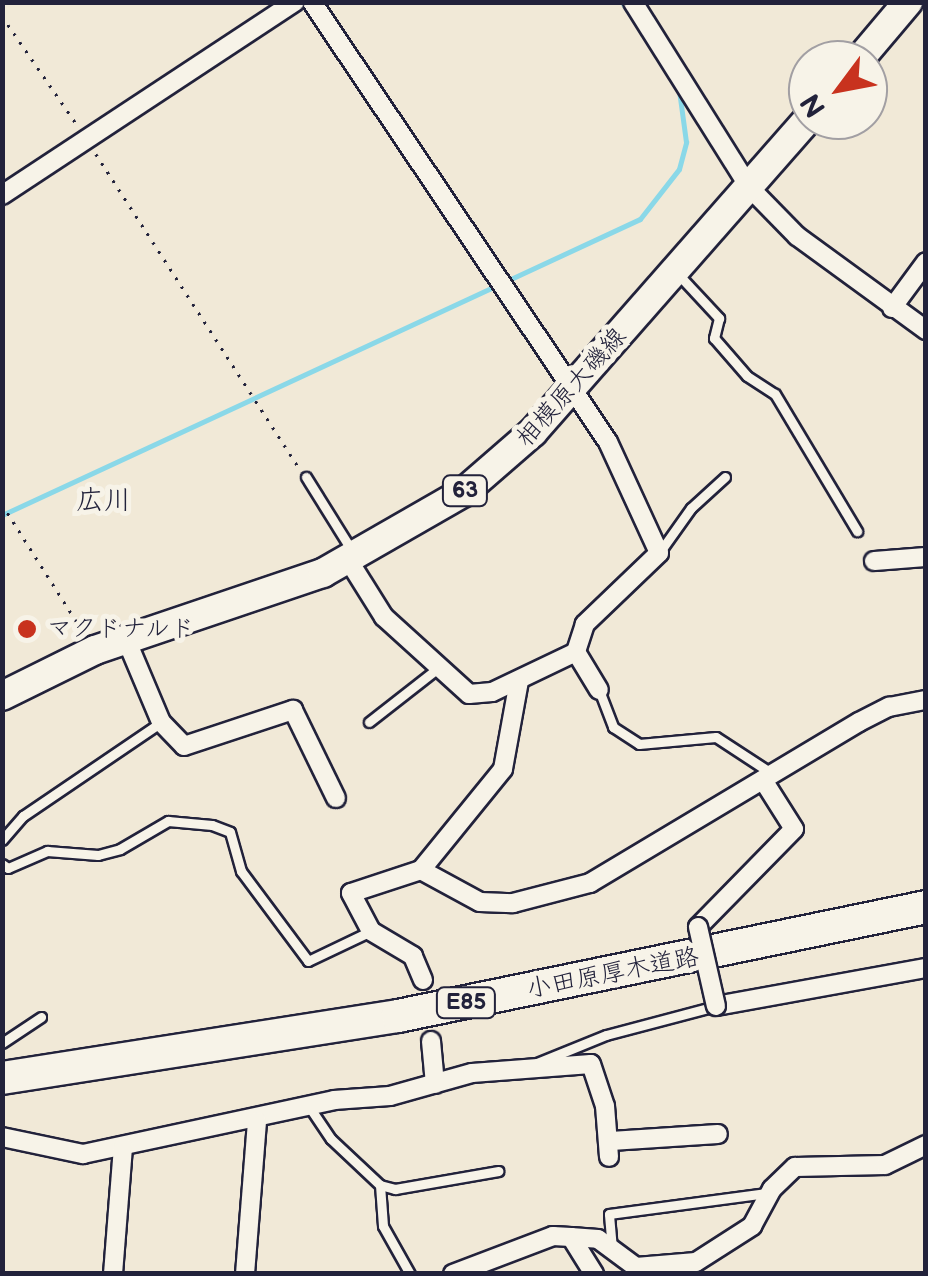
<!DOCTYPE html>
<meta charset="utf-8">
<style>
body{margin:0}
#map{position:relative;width:928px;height:1276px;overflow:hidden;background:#f1e9d7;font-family:"Balsamiq Sans","Klee One",sans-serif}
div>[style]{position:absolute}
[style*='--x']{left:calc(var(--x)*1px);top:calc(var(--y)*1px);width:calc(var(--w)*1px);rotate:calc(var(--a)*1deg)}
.stream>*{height:5px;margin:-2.5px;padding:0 2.5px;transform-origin:2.5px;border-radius:2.5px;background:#8ad8e8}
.path>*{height:2.5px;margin-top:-1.25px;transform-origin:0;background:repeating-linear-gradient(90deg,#22223b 0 2.5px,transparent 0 10.5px)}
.roads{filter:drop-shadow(2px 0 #22223b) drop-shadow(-2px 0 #22223b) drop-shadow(0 2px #22223b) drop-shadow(0 -2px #22223b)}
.lane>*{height:9px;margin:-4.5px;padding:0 4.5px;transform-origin:4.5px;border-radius:4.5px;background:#f7f3e8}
.street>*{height:18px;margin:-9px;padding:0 9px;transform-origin:9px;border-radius:9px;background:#f7f3e8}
.primary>*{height:28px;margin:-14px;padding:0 14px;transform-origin:14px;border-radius:14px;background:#f7f3e8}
.highway>*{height:32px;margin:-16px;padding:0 16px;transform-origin:16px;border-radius:16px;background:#f7f3e8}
.bridges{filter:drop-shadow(2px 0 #22223b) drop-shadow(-2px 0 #22223b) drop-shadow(0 2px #22223b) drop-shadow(0 -2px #22223b)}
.street-bridge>*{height:18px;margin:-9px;padding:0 9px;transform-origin:9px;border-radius:9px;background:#f7f3e8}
.dots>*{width:28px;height:28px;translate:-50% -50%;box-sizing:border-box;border:5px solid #f7f3e8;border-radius:50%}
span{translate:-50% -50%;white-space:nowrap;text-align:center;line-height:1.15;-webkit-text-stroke:10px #f7f3e8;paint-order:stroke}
.shield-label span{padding:2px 8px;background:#f7f3e8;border:2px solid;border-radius:8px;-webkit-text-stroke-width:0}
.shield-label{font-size:22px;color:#22223b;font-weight:700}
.street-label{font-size:25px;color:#22223b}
.poi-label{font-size:25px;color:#22223b}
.left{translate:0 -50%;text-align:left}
.neighbourhood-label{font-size:28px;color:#22223b}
.frame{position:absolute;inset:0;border:5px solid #22223b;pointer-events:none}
.north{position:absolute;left:788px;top:40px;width:100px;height:100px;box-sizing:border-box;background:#f7f3e8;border:2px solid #a29fa3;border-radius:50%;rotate:238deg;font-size:28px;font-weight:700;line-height:40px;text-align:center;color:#22223b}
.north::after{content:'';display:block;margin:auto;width:35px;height:45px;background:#c8321e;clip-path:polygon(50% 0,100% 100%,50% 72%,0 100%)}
</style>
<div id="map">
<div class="stream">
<i style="--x:622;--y:2;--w:64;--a:57.1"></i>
<i style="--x:2;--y:515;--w:703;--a:-24.89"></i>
<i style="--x:640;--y:219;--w:63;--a:-52"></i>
<i style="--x:679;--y:169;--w:28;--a:-75"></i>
<i style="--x:686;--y:142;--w:52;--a:-97.7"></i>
</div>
<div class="path">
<i style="--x:2;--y:16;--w:134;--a:55.4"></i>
<i style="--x:96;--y:154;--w:372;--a:57.1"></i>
<i style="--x:2;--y:504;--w:149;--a:57.6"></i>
</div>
<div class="roads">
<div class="lane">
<i style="--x:677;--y:273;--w:62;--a:47"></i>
<i style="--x:719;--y:318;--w:21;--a:104"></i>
<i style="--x:714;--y:338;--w:50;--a:49"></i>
<i style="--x:747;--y:376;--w:33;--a:33"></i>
<i style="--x:775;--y:394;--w:160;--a:59.1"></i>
<i style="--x:306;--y:477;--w:87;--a:58.1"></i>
<i style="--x:659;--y:553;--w:55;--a:-54.6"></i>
<i style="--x:691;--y:508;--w:46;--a:-42.4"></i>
<i style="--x:599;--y:690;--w:40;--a:69"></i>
<i style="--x:613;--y:727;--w:31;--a:33"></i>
<i style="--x:639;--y:744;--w:77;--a:-5.2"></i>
<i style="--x:716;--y:737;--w:66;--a:33.2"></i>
<i style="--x:369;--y:722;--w:88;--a:-38"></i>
<i style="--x:2;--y:840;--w:32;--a:-49"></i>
<i style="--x:23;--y:816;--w:166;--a:-34.2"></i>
<i style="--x:2;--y:864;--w:7;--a:34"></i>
<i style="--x:8;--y:868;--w:43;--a:-23.6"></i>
<i style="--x:47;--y:851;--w:51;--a:4.5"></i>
<i style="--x:98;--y:855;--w:23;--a:-15"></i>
<i style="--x:120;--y:849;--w:56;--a:-30.3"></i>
<i style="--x:168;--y:821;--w:44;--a:5.2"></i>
<i style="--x:212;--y:825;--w:19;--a:21"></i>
<i style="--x:230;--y:832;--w:41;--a:74.2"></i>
<i style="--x:241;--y:871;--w:112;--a:53.3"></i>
<i style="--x:308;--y:961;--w:70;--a:-25.5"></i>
<i style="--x:2;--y:1043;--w:47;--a:-33.7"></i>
<i style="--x:537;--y:1063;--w:74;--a:-22.1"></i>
<i style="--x:606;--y:1035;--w:114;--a:-14.8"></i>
<i style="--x:310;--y:1108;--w:37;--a:56"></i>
<i style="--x:331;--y:1139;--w:67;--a:43.2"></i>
<i style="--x:380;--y:1185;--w:16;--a:15"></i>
<i style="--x:395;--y:1189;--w:105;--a:-9.9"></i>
<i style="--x:380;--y:1185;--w:41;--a:85.8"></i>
<i style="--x:383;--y:1226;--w:55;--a:60.6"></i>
<i style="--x:612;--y:1249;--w:35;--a:-95"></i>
<i style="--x:609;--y:1214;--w:159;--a:-7.6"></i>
</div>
<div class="street">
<i style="--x:312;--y:2;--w:530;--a:56.07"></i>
<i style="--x:608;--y:442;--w:122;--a:65.3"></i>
<i style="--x:659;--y:553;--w:103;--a:136.2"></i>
<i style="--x:585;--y:624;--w:29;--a:108"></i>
<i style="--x:576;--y:652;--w:93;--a:154.5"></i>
<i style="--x:492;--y:692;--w:23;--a:175"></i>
<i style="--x:469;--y:694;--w:115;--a:-137.8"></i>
<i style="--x:384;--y:617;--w:66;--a:-122"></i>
<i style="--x:633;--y:2;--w:218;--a:57.9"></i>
<i style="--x:749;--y:187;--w:69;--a:45.6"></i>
<i style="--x:797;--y:236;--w:160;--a:36.1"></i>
<i style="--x:2;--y:195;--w:351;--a:-33.4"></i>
<i style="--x:892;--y:308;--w:57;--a:-53.5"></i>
<i style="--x:874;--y:561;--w:52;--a:-4.4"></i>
<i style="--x:126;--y:639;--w:90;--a:67.1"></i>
<i style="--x:161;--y:722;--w:33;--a:46"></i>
<i style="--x:184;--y:746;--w:115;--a:-18.3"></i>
<i style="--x:293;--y:710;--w:98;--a:64"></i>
<i style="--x:576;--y:652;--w:44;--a:58.8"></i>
<i style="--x:421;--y:870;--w:67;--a:28.5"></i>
<i style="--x:480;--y:902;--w:33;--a:2"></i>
<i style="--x:513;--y:903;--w:80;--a:-14.6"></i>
<i style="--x:590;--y:883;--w:313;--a:-30.9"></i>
<i style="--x:859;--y:722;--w:34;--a:-27"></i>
<i style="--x:889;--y:707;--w:38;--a:-11"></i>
<i style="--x:698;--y:927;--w:137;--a:-45.6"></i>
<i style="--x:794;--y:829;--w:58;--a:-122.3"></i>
<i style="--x:423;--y:980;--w:26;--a:-113"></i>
<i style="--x:413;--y:956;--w:49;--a:-149.2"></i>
<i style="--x:371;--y:931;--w:43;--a:-117.8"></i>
<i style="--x:351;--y:893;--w:74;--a:-18.2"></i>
<i style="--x:421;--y:870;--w:130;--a:-50.9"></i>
<i style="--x:503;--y:769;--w:89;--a:-79.7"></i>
<i style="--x:716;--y:1006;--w:213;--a:-10.3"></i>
<i style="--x:431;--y:1041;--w:43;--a:84.7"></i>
<i style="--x:2;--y:1137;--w:83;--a:11.9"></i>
<i style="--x:83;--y:1154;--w:257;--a:-12.1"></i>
<i style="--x:334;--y:1100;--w:56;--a:-4.1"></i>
<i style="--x:390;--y:1096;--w:85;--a:-15.7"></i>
<i style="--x:472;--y:1073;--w:119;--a:-4.3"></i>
<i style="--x:591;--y:1064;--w:44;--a:71.6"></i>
<i style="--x:605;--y:1106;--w:51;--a:85.5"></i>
<i style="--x:611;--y:1141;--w:107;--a:-3.7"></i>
<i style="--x:571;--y:1237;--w:27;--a:4"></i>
<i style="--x:598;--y:1239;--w:47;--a:36.4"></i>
<i style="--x:636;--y:1267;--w:60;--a:-4.8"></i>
<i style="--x:696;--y:1262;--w:67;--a:-32.7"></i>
<i style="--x:752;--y:1226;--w:42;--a:-61.6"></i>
<i style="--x:772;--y:1189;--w:32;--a:-44"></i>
<i style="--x:795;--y:1167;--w:90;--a:-1.3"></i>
<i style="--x:885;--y:1165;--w:46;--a:-26"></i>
<i style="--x:113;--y:1274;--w:128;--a:-85.5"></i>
<i style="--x:245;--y:1274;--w:153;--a:-85.5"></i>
<i style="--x:453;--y:1274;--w:107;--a:-20.8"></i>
<i style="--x:553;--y:1236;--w:18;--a:3"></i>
<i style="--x:571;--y:1237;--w:44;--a:58.1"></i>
</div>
<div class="primary">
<i style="--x:859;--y:60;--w:76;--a:-49.8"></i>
<i style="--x:2;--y:696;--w:104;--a:-26.3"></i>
<i style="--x:95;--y:650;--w:241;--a:-18.7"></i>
<i style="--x:323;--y:573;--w:163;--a:-29.9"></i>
<i style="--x:464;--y:492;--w:91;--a:-41"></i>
<i style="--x:533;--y:432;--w:417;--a:-48.7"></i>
</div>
<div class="highway">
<i style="--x:2;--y:1078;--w:401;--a:-8.9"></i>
<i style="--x:398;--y:1016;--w:539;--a:-11.66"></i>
</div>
</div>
<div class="bridges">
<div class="street-bridge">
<i style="--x:698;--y:927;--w:81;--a:77.2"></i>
</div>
</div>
<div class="dots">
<i style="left:27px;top:629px;background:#c8321e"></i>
</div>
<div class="shield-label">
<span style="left:465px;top:491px">63</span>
<span style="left:466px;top:1003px">E85</span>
</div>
<div class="street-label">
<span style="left:572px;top:388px;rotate:-48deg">相模原大磯線</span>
<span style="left:613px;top:974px;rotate:-11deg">小田原厚木道路</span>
</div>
<div class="poi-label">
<span class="left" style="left:47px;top:629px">マクドナルド</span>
</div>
<div class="neighbourhood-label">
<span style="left:104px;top:501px">広川</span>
</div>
<div class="frame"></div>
<div class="north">N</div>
</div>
